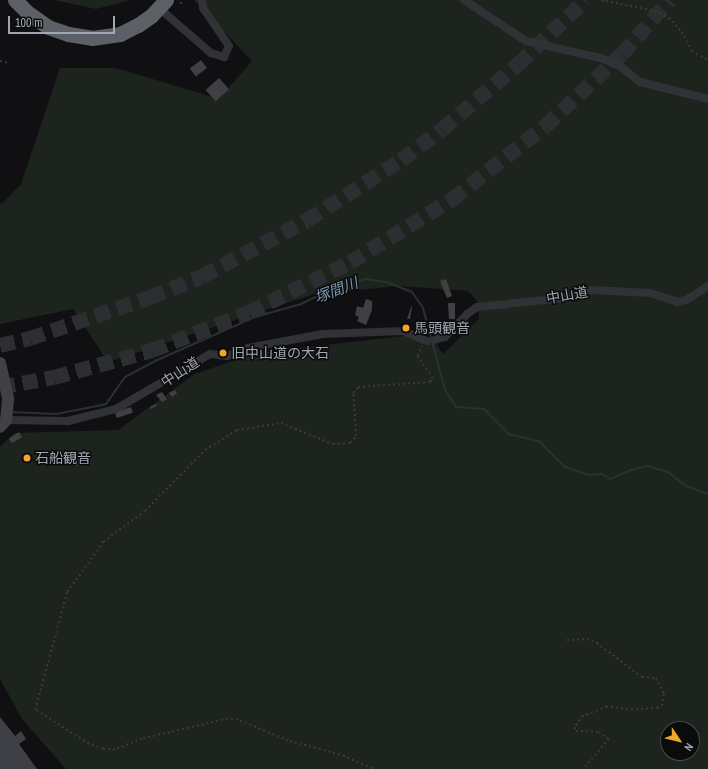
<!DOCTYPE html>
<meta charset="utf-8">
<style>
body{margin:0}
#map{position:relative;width:708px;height:769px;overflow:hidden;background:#101012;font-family:"Archivo Narrow","Noto Sans JP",sans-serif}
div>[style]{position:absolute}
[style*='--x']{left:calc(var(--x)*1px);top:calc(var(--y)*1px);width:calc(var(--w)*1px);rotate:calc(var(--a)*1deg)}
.green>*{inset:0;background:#1d241d}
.stream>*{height:2px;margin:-1px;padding:0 1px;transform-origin:1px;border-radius:1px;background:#293137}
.building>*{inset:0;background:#3f4045;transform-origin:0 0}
.round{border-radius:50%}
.highway-tunnel>*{height:15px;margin-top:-7.5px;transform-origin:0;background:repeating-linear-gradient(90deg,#2d2e32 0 15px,transparent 0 23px)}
.path>*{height:1.5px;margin-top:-0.75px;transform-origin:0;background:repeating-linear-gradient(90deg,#37393d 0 2px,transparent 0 5px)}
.street>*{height:8px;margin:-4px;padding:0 4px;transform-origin:4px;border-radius:4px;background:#313236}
.secondary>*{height:12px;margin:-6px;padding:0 6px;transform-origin:6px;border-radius:6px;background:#3f4146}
.highway>*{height:15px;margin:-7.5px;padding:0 7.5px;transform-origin:7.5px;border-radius:7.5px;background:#5d6067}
.dots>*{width:11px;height:11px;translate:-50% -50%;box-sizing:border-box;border:2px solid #0b0b0c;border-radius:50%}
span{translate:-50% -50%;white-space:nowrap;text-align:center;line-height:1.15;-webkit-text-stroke:3px #0b0b0c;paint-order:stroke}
.street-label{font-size:14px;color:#a1a7b2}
.poi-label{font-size:14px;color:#a1a7b2}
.left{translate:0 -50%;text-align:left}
.water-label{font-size:15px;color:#7797ae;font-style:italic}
.north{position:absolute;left:660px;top:721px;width:40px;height:40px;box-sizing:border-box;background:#0b0b0c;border:1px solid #47494e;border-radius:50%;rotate:125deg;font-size:11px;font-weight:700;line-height:16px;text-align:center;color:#a1a7b2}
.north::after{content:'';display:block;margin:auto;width:14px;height:18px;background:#f1a629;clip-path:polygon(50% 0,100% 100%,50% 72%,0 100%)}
.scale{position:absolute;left:8px;top:16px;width:107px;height:18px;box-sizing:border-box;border:2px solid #a1a7b2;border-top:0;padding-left:5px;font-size:12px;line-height:14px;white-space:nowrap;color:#a1a7b2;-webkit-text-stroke:3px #0b0b0c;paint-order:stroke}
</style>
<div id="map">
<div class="green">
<i style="clip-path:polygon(54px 0,131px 0,96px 9px)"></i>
<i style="clip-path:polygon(evenodd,194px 0,708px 0,708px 769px,66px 769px,22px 719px,0 679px,0 447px,15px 433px,118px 430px,195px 374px,256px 353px,412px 335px,423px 342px,436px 344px,443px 354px,479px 319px,477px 301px,468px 291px,399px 286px,314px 294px,108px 362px,73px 309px,0 324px,0 203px,2px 204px,21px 184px,60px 68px,116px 68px,219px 99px,252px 61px,194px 0,668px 729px,692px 729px,692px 753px,668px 753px,668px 729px)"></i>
</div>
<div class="stream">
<i style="--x:10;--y:412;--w:46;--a:2.5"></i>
<i style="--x:56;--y:414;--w:47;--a:-11.1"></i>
<i style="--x:102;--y:405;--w:4;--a:-14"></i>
<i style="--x:106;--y:404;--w:33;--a:-55"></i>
<i style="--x:125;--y:377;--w:34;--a:-28"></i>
<i style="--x:155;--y:361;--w:109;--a:-23.7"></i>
<i style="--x:255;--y:317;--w:48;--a:-15.8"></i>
<i style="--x:301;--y:304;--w:39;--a:-26"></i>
<i style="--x:336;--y:287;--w:31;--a:-15"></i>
<i style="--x:366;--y:279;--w:20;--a:9"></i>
<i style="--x:386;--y:282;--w:28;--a:21"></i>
<i style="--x:412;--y:292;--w:19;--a:55"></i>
<i style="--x:423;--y:308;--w:85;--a:75"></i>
<i style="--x:445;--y:390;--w:20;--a:57"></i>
<i style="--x:456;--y:407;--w:28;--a:4"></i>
<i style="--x:484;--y:409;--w:35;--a:45"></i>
<i style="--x:509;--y:434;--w:32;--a:14"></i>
<i style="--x:540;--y:442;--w:35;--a:45"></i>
<i style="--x:565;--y:467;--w:24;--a:19"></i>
<i style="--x:588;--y:475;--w:14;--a:-4"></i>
<i style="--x:602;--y:474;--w:9;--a:32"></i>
<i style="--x:610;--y:479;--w:23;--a:-23"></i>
<i style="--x:631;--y:470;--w:16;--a:-14"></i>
<i style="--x:647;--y:466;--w:22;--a:16"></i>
<i style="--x:668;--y:472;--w:23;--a:38"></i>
<i style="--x:686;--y:486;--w:23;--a:20"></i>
</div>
<div class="building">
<i style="left:201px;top:60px;width:10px;height:14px;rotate:53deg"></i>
<i style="left:219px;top:78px;width:15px;height:18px;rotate:48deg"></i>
<i style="clip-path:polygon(446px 279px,452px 296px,447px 298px,440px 281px)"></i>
<i style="clip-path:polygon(366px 299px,372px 301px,372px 310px,366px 325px,357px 321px,359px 317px,355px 315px,357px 306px,363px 308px)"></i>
<i style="clip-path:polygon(448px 303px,455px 303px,455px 319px,449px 319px)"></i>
<i style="clip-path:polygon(411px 307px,412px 307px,410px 319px,407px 319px)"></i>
<i style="clip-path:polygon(175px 390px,177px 393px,172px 397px,169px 393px)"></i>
<i style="clip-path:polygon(162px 392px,167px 399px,162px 402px,156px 395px)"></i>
<i style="left:156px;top:404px;width:2px;height:7px;rotate:63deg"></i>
<i style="left:131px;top:407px;width:6px;height:17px;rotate:72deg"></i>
<i style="left:19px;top:432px;width:6px;height:12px;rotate:59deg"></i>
<i class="round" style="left:72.5px;top:458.5px;width:7px;height:7px"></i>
<i style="clip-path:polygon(0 717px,15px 736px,21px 731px,26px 739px,19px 744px,37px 769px,0 769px)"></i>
</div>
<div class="highway-tunnel">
<i style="--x:0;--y:345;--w:31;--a:-13"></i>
<i style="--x:30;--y:338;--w:127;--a:-18.9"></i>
<i style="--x:150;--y:297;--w:56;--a:-22"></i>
<i style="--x:202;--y:276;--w:119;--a:-28.1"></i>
<i style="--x:307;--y:220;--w:112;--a:-32.6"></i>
<i style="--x:401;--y:160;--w:51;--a:-37.1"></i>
<i style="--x:442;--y:129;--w:100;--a:-40.5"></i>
<i style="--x:518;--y:64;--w:93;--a:-43.7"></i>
<i style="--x:0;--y:387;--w:55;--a:-10.5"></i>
<i style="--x:54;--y:377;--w:102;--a:-15.4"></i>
<i style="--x:152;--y:350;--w:104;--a:-21.4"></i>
<i style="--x:249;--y:312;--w:113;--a:-26.3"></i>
<i style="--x:350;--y:262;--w:120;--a:-31.7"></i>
<i style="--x:452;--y:199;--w:118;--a:-38.1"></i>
<i style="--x:545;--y:126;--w:105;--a:-43.1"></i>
<i style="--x:622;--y:54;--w:72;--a:-49"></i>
</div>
<div class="path">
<i style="--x:605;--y:1;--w:4;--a:-166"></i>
<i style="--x:601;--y:0;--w:55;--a:11.5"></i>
<i style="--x:655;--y:11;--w:16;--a:27"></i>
<i style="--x:669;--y:18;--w:19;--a:47"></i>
<i style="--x:682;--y:32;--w:21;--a:62"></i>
<i style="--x:692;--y:51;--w:18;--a:29"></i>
<i style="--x:180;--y:4;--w:5;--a:-53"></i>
<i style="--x:0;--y:61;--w:10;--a:11"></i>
<i style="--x:567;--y:640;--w:20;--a:-3"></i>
<i style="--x:587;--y:639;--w:11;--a:22"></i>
<i style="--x:597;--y:643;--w:56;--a:37.1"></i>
<i style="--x:642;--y:677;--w:14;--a:4"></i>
<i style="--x:656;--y:678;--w:18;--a:63"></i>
<i style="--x:664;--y:694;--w:11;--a:95"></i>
<i style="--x:663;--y:705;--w:6;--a:149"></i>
<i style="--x:658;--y:708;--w:25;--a:175"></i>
<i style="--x:633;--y:710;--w:26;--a:-173"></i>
<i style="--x:607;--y:707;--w:26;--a:159"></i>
<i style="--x:583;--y:716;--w:14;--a:126"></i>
<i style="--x:575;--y:727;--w:4;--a:76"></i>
<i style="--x:576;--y:731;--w:23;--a:2"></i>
<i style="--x:599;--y:732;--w:12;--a:35"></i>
<i style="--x:609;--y:739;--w:39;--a:130"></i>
<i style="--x:372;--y:769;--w:35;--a:-156"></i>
<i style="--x:340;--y:755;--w:54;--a:-164.9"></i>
<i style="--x:288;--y:741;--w:54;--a:-157.2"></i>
<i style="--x:238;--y:720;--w:10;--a:-174"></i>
<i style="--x:228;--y:719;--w:88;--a:166.9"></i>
<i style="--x:142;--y:739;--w:29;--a:158"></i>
<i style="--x:115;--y:750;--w:12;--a:-175"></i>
<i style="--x:103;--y:749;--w:15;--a:-160"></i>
<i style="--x:89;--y:744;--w:64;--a:-147.8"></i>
<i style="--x:35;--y:710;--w:122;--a:-74.8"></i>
<i style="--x:67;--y:592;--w:62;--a:-54.2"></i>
<i style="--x:103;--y:542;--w:52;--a:-36.4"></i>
<i style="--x:145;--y:511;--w:86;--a:-45.5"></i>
<i style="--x:205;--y:450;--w:38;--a:-32"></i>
<i style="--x:237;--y:430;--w:45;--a:-9"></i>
<i style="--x:281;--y:423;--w:56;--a:22"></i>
<i style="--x:333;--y:444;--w:17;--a:-3"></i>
<i style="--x:350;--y:443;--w:9;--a:-49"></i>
<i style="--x:356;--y:436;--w:43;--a:-94"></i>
<i style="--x:353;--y:393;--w:8;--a:-50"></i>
<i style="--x:358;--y:387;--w:72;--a:-4"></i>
<i style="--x:430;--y:382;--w:4;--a:-56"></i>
<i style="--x:432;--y:379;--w:5;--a:-112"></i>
<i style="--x:430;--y:374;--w:22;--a:-126"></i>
<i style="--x:417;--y:356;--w:11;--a:-63"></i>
</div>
<div class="street">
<i style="--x:464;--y:0;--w:74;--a:33.5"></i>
<i style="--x:526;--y:41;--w:77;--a:12.8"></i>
<i style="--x:601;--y:58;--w:22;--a:24"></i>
<i style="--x:621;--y:67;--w:24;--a:38"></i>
<i style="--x:640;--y:82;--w:70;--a:14"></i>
<i style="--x:159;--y:8;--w:69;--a:40.9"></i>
<i style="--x:211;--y:53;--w:14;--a:17"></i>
<i style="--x:224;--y:57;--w:12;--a:-66"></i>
<i style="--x:229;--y:46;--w:46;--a:-124.4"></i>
<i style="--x:203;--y:8;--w:8;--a:-97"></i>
<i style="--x:434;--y:340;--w:11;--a:-15"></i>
<i style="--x:445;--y:337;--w:32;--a:-46"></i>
<i style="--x:467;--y:314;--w:12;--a:-35"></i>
<i style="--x:477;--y:307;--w:88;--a:-5.8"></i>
<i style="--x:565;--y:298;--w:27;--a:-17"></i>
<i style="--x:591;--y:290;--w:59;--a:2.9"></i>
<i style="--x:650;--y:293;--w:28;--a:18"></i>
<i style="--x:677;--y:302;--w:9;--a:-13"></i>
<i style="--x:686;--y:300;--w:26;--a:-32"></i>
<i style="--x:6;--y:420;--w:62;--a:0.9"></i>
<i style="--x:68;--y:421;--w:49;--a:-14"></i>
<i style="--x:116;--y:409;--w:109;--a:-30.3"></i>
<i style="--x:210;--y:354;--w:17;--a:7"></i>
<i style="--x:227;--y:356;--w:22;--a:-21"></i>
<i style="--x:248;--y:348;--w:76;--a:-10.6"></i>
<i style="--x:323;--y:334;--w:80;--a:-2.1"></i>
<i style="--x:403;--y:331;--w:26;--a:23"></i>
</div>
<div class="secondary">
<i style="--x:0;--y:363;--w:37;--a:77"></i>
<i style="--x:8;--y:399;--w:21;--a:95"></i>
<i style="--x:6;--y:420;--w:9;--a:131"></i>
</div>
<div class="highway">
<i style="--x:15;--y:0;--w:18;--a:45"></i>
<i style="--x:28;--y:13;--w:24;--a:35"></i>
<i style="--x:48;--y:27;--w:21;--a:19"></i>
<i style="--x:68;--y:34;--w:24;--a:9"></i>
<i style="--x:92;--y:38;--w:28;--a:-8"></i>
<i style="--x:120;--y:34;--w:20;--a:-27"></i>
<i style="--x:138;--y:25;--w:16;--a:-35"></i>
<i style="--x:151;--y:16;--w:22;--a:-47"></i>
</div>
<div class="dots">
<i style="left:406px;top:328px;background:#f1a629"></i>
<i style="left:223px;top:353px;background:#f1a629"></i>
<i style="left:27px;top:458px;background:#f1a629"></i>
</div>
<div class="street-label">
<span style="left:567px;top:295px;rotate:-10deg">中山道</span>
<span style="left:180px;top:372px;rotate:-33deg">中山道</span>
</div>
<div class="poi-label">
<span class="left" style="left:414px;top:328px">馬頭観音</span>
<span class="left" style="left:231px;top:353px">旧中山道の大石</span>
<span class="left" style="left:35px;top:458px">石船観音</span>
</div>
<div class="water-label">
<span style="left:336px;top:290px;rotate:-21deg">塚間川</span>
</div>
<div class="north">N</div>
<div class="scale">100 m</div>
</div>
